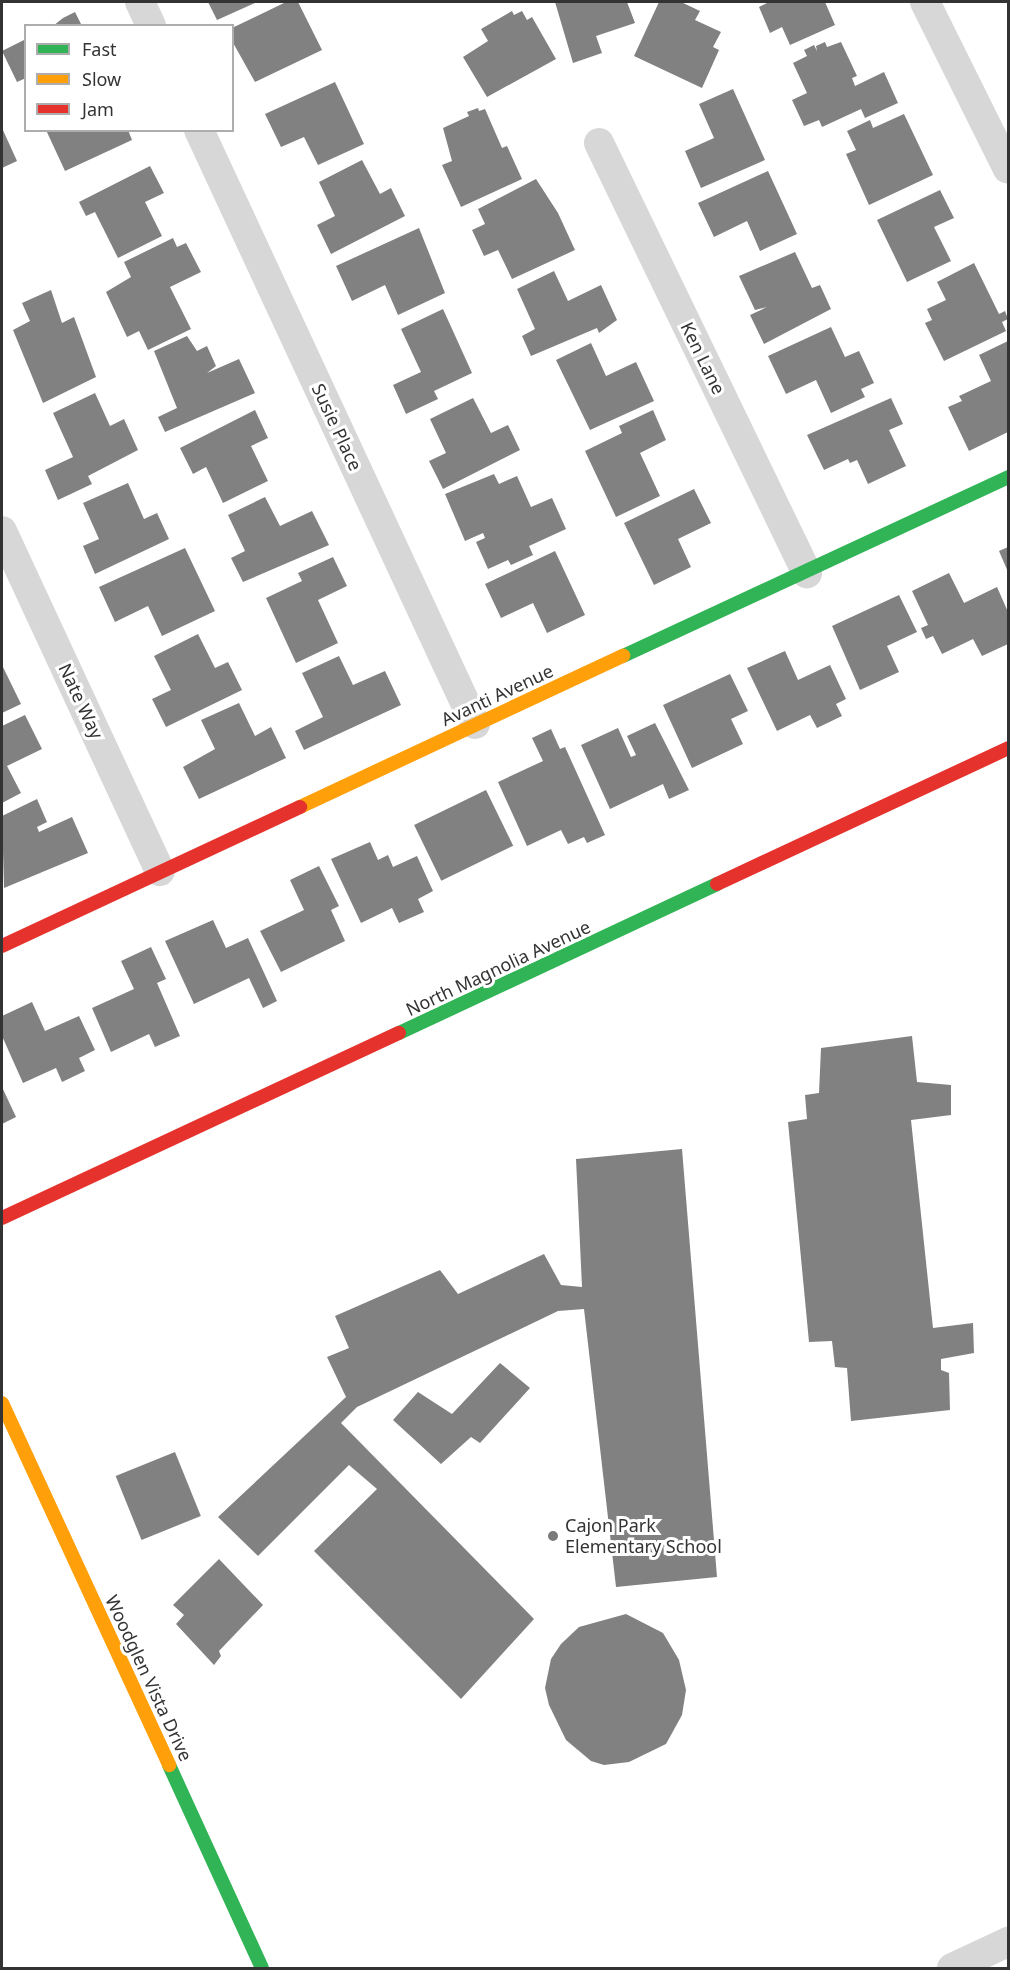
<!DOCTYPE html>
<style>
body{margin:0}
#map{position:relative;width:1010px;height:1970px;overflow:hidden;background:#fff;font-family:"Noto Sans",sans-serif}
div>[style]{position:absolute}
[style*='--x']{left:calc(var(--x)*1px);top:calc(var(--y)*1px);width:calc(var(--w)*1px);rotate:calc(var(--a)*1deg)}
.building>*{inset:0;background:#818181;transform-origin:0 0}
.street>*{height:30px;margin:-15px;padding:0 15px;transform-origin:15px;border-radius:15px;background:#d7d7d7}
.fast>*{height:14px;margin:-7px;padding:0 7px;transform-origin:7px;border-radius:7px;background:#30b455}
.slow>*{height:14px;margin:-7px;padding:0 7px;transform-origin:7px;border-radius:7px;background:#ff9f0a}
.jam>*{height:14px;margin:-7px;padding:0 7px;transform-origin:7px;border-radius:7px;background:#e5322d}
.dots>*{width:16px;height:16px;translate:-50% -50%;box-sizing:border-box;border:3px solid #fff;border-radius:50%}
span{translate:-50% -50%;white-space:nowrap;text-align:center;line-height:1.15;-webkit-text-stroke:6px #fff;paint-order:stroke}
.street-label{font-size:18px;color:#333}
.poi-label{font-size:18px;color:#333}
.left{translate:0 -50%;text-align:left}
.frame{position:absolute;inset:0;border:3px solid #333;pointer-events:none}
.legend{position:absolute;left:24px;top:24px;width:210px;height:108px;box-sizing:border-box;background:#fff;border:2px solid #adadad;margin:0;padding:8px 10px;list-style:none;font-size:18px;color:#333}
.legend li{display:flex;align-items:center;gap:12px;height:30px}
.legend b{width:30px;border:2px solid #adadad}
</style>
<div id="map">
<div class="building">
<i style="clip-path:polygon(208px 2px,257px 2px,217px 20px)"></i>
<i style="clip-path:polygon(286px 2px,298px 2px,322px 50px,255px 82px,232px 41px,232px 28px)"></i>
<i style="clip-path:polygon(555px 2px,627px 2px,635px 23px,596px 36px,602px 53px,573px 63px)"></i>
<i style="clip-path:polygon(659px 2px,681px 2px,700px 11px,695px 20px,721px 32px,713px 47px,719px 50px,702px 88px,634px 56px)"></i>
<i style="clip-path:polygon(769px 2px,825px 2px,835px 25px,790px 45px,782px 27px,770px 33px,759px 7px)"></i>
<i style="clip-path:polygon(512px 11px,514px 15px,522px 11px,527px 20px,532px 17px,556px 59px,487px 97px,463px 57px,488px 41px,481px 29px)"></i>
<i style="clip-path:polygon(75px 12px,82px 26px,53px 26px,63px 18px)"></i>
<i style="clip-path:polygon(26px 39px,26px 78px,17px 82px,2px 51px)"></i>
<i style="clip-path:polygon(825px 42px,827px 47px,841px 42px,857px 76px,852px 78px,855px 86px,884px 72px,898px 103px,865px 118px,861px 109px,822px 127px,819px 120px,804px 126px,792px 100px,807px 93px,793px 63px,807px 56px,804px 50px,814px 45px,817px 51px,816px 46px)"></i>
<i style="clip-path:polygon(335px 82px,364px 144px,318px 165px,304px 137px,281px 147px,265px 114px)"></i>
<i style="clip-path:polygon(733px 89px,765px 160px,701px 188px,685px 151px,714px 138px,699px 104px)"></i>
<i style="clip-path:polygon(478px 108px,479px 111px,485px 109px,502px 148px,507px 146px,522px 179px,461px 207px,442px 165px,452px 161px,443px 128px,469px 116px,467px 112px)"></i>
<i style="clip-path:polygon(904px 114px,933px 175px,869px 205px,846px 154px,856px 150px,847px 131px,870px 120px,873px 128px)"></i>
<i style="clip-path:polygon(2px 128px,17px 161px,2px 168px)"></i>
<i style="clip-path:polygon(46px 130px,128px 130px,132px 140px,65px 171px)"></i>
<i style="clip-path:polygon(362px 160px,380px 194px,391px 188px,405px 216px,331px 254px,317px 225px,335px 216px,319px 182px)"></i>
<i style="clip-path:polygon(150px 166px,164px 193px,145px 202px,162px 236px,118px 258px,95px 212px,86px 216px,79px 202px)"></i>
<i style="clip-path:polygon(768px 171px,797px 234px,760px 251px,747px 221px,714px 237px,698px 203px)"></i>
<i style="clip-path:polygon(536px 179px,558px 213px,575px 250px,512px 279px,498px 250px,484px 256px,472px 230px,485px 224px,478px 209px)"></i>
<i style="clip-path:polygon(940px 190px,954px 218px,934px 227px,951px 261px,907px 282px,877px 220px)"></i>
<i style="clip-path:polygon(419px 228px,445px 293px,398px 315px,385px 285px,352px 301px,336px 266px)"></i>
<i style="clip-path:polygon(173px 238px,177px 247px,186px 243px,201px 272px,170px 287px,191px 329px,148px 350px,139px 331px,127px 337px,106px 292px,131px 277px,124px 262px)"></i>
<i style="clip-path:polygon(795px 252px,812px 288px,820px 285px,831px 309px,764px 344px,750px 315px,767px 307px,755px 310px,739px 276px)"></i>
<i style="clip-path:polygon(974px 263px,999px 314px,1005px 311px,1008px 319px,1002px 322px,1006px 331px,944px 361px,925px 323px,932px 320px,927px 309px,946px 300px,937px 282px)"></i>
<i style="clip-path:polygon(554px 271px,568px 301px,601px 285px,617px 320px,599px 333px,597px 328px,531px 356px,522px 336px,535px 329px,517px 289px)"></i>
<i style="clip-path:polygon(51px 290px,62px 323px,74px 317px,96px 377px,43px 403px,13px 330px,30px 321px,22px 303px)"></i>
<i style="clip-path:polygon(443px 309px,472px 373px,434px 391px,438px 399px,406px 414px,393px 385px,421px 372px,401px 329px)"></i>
<i style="clip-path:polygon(831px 327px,845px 357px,859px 351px,874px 383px,861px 389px,865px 397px,831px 413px,816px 380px,786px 394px,768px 356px)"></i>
<i style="clip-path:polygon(187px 336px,197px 351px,207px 346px,216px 366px,207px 373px,239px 359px,255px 393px,165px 432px,158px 417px,177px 408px,154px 351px)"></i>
<i style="clip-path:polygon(1008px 341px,1008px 432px,969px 451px,948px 407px,962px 401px,959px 396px,991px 381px,979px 355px)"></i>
<i style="clip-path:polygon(591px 343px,606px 376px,636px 362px,654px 401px,590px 430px,556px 360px)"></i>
<i style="clip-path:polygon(95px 393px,110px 426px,124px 419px,138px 450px,88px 476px,92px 484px,58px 500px,45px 470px,73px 457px,53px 413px)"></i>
<i style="clip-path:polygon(473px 398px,491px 433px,508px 425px,520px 450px,443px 489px,429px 461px,446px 453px,430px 419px)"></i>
<i style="clip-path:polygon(891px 398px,903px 424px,889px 430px,906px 466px,868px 484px,857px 460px,850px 463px,848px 459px,824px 470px,807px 435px)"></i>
<i style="clip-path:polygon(255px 410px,268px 438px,251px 446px,268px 481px,223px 503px,206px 467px,193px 474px,180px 448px)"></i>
<i style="clip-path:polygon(653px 410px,666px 440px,640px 453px,660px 496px,616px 517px,585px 451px,622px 433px,619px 426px)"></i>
<i style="clip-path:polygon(494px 474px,499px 484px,517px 476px,531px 507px,552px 498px,566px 529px,529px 546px,533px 555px,511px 565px,508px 560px,488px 569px,476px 542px,485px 538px,483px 533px,465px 541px,445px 494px)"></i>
<i style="clip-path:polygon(128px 483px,144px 519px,157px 513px,169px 539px,95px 574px,83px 546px,99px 539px,83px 503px)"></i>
<i style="clip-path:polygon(694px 489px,711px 523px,678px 539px,691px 567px,654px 585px,624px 523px)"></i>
<i style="clip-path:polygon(265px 497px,280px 526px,312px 511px,329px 545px,243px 582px,231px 558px,245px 551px,228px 515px)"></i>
<i style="clip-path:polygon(1008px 547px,1008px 572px,999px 551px)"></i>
<i style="clip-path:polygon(185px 548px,215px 611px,162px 636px,148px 606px,115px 622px,99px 587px)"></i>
<i style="clip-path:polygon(555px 551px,585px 615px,547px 633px,533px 603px,501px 618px,485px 584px)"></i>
<i style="clip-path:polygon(333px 557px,347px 586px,318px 600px,338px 643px,296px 663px,266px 598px,302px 581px,298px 573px)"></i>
<i style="clip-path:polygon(949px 573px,964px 603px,997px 587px,1008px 612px,1008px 644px,982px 656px,973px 639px,942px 654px,933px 636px,926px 639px,921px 628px,928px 625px,912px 591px)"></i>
<i style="clip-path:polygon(899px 595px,917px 632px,887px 646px,899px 672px,860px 690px,832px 626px)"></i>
<i style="clip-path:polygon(198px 634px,215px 668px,228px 662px,242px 690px,166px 727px,152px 699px,171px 690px,154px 656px)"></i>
<i style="clip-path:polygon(785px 651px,798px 680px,830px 665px,846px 699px,836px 704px,842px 716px,817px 728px,810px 715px,777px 731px,747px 668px)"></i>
<i style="clip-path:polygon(339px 656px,353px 685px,385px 671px,401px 705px,304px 750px,295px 731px,323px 717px,302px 673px)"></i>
<i style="clip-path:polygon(2px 665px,21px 704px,2px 713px)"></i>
<i style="clip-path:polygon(730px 674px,748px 711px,731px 719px,743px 744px,692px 768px,663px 705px)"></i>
<i style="clip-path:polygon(239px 703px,255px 736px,271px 727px,286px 758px,199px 799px,183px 767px,215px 749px,201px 720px)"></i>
<i style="clip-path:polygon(25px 715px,42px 749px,7px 766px,21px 793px,2px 803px,2px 726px)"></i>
<i style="clip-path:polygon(655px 723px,689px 790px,669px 799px,663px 784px,610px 809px,581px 745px,618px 728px,631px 757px,636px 755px,627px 736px)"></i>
<i style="clip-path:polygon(551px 729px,560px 749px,565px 747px,605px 835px,587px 843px,584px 837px,568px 844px,561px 830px,527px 846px,498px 782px,543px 761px,532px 738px)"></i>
<i style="left:486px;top:790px;width:62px;height:80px;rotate:64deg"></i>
<i style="clip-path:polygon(37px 799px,47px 822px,37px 827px,39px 832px,72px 817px,88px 853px,4px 888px,2px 816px)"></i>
<i style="clip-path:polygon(370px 842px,378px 860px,388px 855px,393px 867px,417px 856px,433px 891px,418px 899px,424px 912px,399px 923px,392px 908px,361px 923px,331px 859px)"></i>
<i style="clip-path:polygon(319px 866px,339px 906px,331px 910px,345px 941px,281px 972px,260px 931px,304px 910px,290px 880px)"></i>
<i style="clip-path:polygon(213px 920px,226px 948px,248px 938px,277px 1001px,263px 1008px,249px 978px,194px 1004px,165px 941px)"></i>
<i style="clip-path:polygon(151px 947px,166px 979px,157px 983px,180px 1036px,155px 1047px,149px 1034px,111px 1052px,92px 1008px,134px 989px,121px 961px)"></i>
<i style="clip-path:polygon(32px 1002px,45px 1031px,79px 1016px,95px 1050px,79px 1058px,85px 1071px,62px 1082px,56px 1068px,23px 1083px,2px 1036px,2px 1016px)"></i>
<i style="clip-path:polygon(912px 1036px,917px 1082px,951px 1085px,951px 1115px,911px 1120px,933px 1328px,973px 1323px,974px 1353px,941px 1359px,941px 1370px,949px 1373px,950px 1410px,851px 1421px,847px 1368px,835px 1367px,832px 1341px,809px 1342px,788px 1122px,807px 1119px,805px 1095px,819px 1093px,821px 1048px)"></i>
<i style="clip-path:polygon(2px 1087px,16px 1117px,2px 1124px)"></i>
<i style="clip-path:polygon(682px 1149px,717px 1577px,616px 1587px,584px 1309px,558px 1311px,357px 1407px,341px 1423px,534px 1619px,461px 1699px,314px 1551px,377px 1489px,349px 1465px,258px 1556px,218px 1517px,346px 1397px,327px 1357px,349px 1348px,335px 1316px,440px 1270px,458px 1294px,544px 1254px,561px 1285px,582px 1287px,576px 1159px)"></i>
<i style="clip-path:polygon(500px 1363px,530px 1388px,480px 1443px,471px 1437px,441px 1464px,393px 1420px,418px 1392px,452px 1414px)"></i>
<i style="left:175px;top:1452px;width:69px;height:64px;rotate:68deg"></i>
<i style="clip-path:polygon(219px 1559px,263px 1605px,219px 1651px,221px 1656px,214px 1665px,176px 1624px,184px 1615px,173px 1605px)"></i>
<i style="clip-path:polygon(626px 1614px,663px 1633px,679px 1660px,686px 1690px,682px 1715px,666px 1744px,629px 1762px,604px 1765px,591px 1761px,566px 1740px,549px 1705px,545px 1688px,551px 1659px,561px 1644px,579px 1627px)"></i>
</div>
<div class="street">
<i style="--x:140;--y:2;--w:26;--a:65"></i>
<i style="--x:925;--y:2;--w:186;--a:63.6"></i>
<i style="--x:199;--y:130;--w:655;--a:65.08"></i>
<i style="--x:599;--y:143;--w:478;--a:64.2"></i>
<i style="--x:2;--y:531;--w:375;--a:65.1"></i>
<i style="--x:952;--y:1968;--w:62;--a:-24.9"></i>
</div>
<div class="fast">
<i style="--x:623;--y:656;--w:425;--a:-24.9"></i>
<i style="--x:399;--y:1033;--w:351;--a:-25.1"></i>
<i style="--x:169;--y:1765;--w:223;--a:65.4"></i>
</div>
<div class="slow">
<i style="--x:300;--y:807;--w:357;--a:-25.1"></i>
<i style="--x:2;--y:1403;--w:399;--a:65.2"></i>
</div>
<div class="jam">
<i style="--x:717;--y:884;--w:321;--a:-25"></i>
<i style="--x:2;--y:946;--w:329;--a:-25"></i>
<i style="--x:2;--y:1218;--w:438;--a:-25"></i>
</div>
<div class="dots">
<i style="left:553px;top:1536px;background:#7a7a7a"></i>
</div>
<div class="street-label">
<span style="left:703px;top:358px;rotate:64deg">Ken Lane</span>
<span style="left:337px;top:427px;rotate:65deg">Susie Place</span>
<span style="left:497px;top:695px;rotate:-25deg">Avanti Avenue</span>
<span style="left:81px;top:701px;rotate:65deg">Nate Way</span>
<span style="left:498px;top:968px;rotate:-25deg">North Magnolia Avenue</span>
<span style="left:149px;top:1678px;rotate:65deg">Woodglen Vista Drive</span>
</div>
<div class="poi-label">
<span class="left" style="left:565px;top:1536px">Cajon Park<br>Elementary School</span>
</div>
<div class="frame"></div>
<ul class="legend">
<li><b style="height:8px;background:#30b455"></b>Fast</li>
<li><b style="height:8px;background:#ff9f0a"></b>Slow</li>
<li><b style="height:8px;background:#e5322d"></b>Jam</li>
</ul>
</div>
